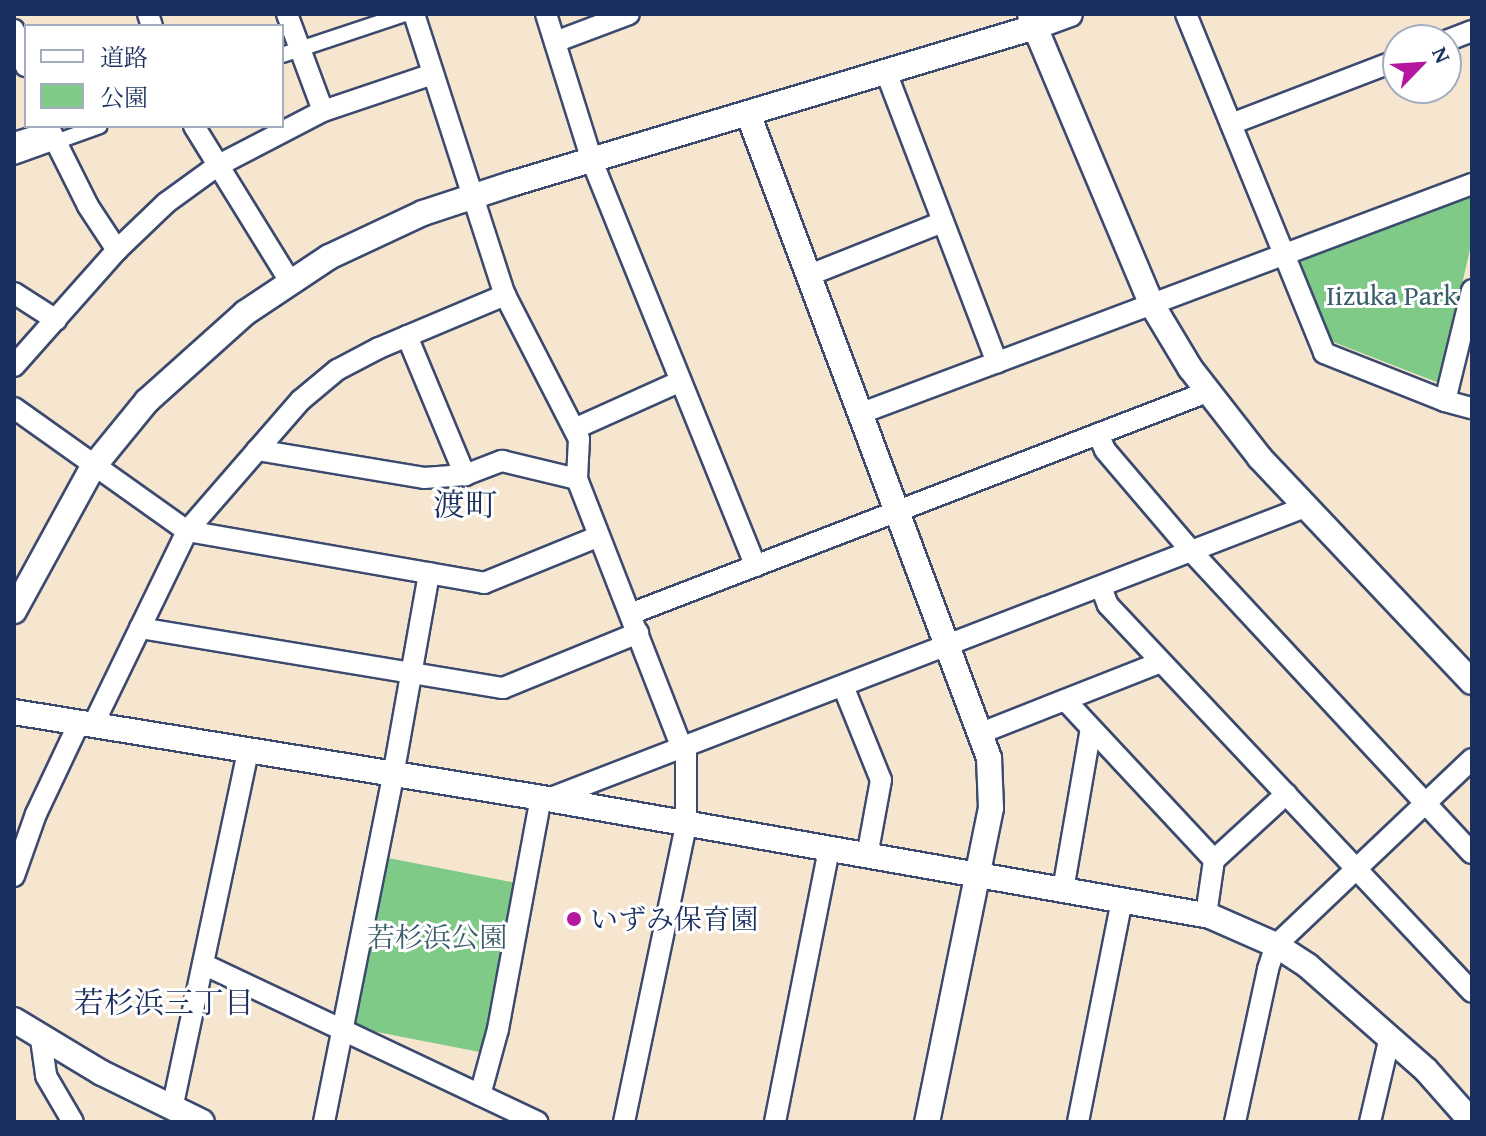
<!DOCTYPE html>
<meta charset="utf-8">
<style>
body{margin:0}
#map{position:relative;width:1486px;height:1136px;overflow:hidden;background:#f6e6d0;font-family:"Gentium Book Plus","Noto Serif JP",serif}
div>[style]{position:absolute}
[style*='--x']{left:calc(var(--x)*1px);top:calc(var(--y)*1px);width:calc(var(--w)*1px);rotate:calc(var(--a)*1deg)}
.green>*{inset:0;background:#80ca87;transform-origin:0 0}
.roads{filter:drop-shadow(2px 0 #3c4a6f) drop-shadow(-2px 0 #3c4a6f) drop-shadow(0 2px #3c4a6f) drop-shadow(0 -2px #3c4a6f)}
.pedestrian>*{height:14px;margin:-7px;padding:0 7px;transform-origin:7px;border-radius:7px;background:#fff}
.minor>*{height:20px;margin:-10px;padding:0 10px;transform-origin:10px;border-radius:10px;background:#fff}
.tertiary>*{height:24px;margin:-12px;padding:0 12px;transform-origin:12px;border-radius:12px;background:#fff}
.dots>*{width:22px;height:22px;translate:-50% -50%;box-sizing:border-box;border:4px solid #fff;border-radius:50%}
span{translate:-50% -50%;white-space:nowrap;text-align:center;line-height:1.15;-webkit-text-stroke:6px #fff;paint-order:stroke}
.park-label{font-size:28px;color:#395e6a}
.poi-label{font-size:28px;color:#1b2f5e}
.left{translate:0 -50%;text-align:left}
.neighbourhood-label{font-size:30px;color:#1b2f5e}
.quarter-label{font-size:32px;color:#1b2f5e}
.frame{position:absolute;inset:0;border:16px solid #1b2f5e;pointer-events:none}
.legend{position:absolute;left:24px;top:24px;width:260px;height:104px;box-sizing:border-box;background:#fff;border:2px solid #a4acbf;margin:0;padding:10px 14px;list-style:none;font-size:24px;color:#1b2f5e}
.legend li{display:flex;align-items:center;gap:16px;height:40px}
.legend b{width:40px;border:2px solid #a4acbf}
.north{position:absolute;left:1382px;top:24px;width:80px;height:80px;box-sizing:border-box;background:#fff;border:2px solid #a4acbf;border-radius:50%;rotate:65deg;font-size:22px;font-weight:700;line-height:32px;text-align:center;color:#1b2f5e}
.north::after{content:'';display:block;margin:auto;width:28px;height:36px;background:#b5179e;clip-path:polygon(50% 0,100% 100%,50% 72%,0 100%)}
</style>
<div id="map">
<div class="green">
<i style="clip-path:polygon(1472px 194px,1472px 241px,1439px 383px,1328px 340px,1295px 262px)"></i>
<i style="left:383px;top:857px;width:136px;height:173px;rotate:11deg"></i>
</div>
<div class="roads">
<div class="pedestrian">
<i style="--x:282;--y:55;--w:130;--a:-18.4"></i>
<i style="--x:14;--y:157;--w:91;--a:-19.8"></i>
</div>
<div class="minor">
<i style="--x:148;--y:14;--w:13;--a:72"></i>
<i style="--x:287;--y:14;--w:103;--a:69.6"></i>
<i style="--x:414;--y:14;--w:295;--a:72.1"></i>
<i style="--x:505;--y:295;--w:162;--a:62.8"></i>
<i style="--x:579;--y:439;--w:40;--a:92.9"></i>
<i style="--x:577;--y:479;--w:290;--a:68.7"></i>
<i style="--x:546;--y:14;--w:154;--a:72.6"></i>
<i style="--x:592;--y:161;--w:437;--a:68"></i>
<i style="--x:1186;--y:14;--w:366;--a:67.8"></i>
<i style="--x:1324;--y:353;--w:130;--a:21.6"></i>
<i style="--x:1445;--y:401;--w:28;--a:15"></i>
<i style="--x:14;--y:30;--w:38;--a:72"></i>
<i style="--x:1446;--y:41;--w:28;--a:-21"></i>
<i style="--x:555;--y:42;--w:79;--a:-20.7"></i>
<i style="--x:886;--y:72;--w:311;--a:69.1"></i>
<i style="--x:1231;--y:124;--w:179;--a:-21"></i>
<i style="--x:48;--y:126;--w:89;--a:63.4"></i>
<i style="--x:88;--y:206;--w:53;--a:56.6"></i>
<i style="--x:194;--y:126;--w:181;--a:58.3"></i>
<i style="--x:14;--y:143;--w:38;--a:-17"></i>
<i style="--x:807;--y:276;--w:146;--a:-21.7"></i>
<i style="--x:14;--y:293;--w:50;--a:32.7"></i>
<i style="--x:407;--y:336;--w:151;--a:67.4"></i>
<i style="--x:14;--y:366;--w:155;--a:-48.4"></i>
<i style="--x:117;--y:250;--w:68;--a:-43.8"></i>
<i style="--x:166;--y:203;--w:63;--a:-36"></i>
<i style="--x:217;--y:166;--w:119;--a:-27.4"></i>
<i style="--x:323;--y:111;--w:116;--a:-18.6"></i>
<i style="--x:1445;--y:401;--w:114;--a:-76.3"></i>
<i style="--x:14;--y:408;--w:212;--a:35.4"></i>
<i style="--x:187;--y:531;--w:302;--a:9.9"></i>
<i style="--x:484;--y:583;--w:124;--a:-22.2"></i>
<i style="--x:859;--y:414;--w:655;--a:-20.57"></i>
<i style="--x:574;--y:429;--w:117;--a:-24.2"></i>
<i style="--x:1098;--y:434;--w:17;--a:66"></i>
<i style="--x:1105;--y:450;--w:134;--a:49.5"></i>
<i style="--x:1192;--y:552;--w:411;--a:47.1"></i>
<i style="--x:257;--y:450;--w:169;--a:9.5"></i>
<i style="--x:424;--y:478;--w:41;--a:-4.2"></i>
<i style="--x:465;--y:475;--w:40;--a:-21"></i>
<i style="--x:502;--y:461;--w:77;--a:13.5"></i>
<i style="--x:1101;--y:587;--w:19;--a:69"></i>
<i style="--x:1108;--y:605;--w:531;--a:46.75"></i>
<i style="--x:630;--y:614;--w:618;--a:-21.04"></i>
<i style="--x:140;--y:628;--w:368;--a:9.4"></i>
<i style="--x:503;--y:688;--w:146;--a:-22.2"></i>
<i style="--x:843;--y:686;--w:101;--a:68"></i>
<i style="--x:881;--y:780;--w:77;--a:100.4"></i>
<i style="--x:1065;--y:700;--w:219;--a:47"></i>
<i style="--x:93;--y:725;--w:216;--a:-64.1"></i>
<i style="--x:187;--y:531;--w:174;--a:-49"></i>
<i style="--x:301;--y:400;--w:47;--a:-39.8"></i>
<i style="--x:337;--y:370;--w:47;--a:-27.6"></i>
<i style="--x:379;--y:348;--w:137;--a:-22.8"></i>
<i style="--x:981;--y:733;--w:193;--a:-21.5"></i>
<i style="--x:548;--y:799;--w:811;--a:-21.09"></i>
<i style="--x:14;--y:876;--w:66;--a:-70.5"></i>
<i style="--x:36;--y:814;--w:101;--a:-64.7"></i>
<i style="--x:1063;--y:890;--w:164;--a:-80.2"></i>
<i style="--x:1206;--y:915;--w:56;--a:-81.7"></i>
<i style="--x:1214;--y:860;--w:98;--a:-42.5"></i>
<i style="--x:203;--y:964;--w:370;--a:25.3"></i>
<i style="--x:41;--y:1039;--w:37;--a:82"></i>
<i style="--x:46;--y:1076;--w:53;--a:59.6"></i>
<i style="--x:480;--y:1095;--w:68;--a:-74.7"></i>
<i style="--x:498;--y:1029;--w:235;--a:-79.5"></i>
<i style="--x:172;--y:1109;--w:366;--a:-78"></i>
<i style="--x:324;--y:1122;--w:353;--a:-78.7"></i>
<i style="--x:393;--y:776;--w:206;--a:-79.9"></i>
<i style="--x:624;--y:1122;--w:304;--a:-78.2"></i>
<i style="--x:686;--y:824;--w:76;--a:-90"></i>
<i style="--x:775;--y:1122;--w:277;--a:-78.8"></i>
<i style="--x:1078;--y:1122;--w:227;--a:-78.8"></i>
<i style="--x:1235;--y:1122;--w:157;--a:-77.8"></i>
<i style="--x:1268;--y:969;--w:25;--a:-72"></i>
<i style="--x:1276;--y:945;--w:270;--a:-43.5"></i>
<i style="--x:1370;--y:1122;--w:87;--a:-76.8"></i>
</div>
<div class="tertiary">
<i style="--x:1030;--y:14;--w:14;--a:69"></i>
<i style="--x:1035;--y:27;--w:37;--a:-20"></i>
<i style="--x:749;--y:116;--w:685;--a:69.5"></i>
<i style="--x:989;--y:758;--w:50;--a:87.7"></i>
<i style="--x:991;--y:808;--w:320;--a:101.5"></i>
<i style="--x:14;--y:611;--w:164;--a:-61.3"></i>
<i style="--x:93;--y:467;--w:85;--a:-50.7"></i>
<i style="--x:147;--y:401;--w:132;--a:-41.9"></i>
<i style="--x:245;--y:313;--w:101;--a:-33.7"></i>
<i style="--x:329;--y:257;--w:104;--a:-25.1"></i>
<i style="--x:423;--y:213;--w:93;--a:-18.2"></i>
<i style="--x:511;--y:184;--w:547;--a:-16.68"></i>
<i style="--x:1035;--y:27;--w:299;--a:67.2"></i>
<i style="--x:1151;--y:303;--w:76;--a:59"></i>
<i style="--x:1190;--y:368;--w:114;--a:52.1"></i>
<i style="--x:1260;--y:458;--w:308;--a:46.6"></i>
<i style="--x:14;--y:712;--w:541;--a:9.25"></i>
<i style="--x:548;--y:799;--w:672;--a:10.02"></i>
<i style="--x:1210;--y:916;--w:72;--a:23.7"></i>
<i style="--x:1276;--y:945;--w:38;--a:33"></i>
<i style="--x:1308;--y:966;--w:157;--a:41.4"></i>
<i style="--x:1426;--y:1070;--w:69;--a:48.5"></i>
<i style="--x:14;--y:1020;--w:103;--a:31.1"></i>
<i style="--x:102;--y:1073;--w:111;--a:26.1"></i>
</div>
</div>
<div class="dots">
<i style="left:574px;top:919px;background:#b5179e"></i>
</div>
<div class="park-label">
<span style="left:1392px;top:295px">Iizuka Park</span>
<span style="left:437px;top:937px">若杉浜公園</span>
</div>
<div class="poi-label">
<span class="left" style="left:590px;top:919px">いずみ保育園</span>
</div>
<div class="neighbourhood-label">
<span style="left:164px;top:1002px">若杉浜三丁目</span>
</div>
<div class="quarter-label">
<span style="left:465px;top:505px">渡町</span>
</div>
<div class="frame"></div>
<ul class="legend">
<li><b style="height:10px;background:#fff"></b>道路</li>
<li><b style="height:22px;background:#80ca87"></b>公園</li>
</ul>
<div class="north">N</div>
</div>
